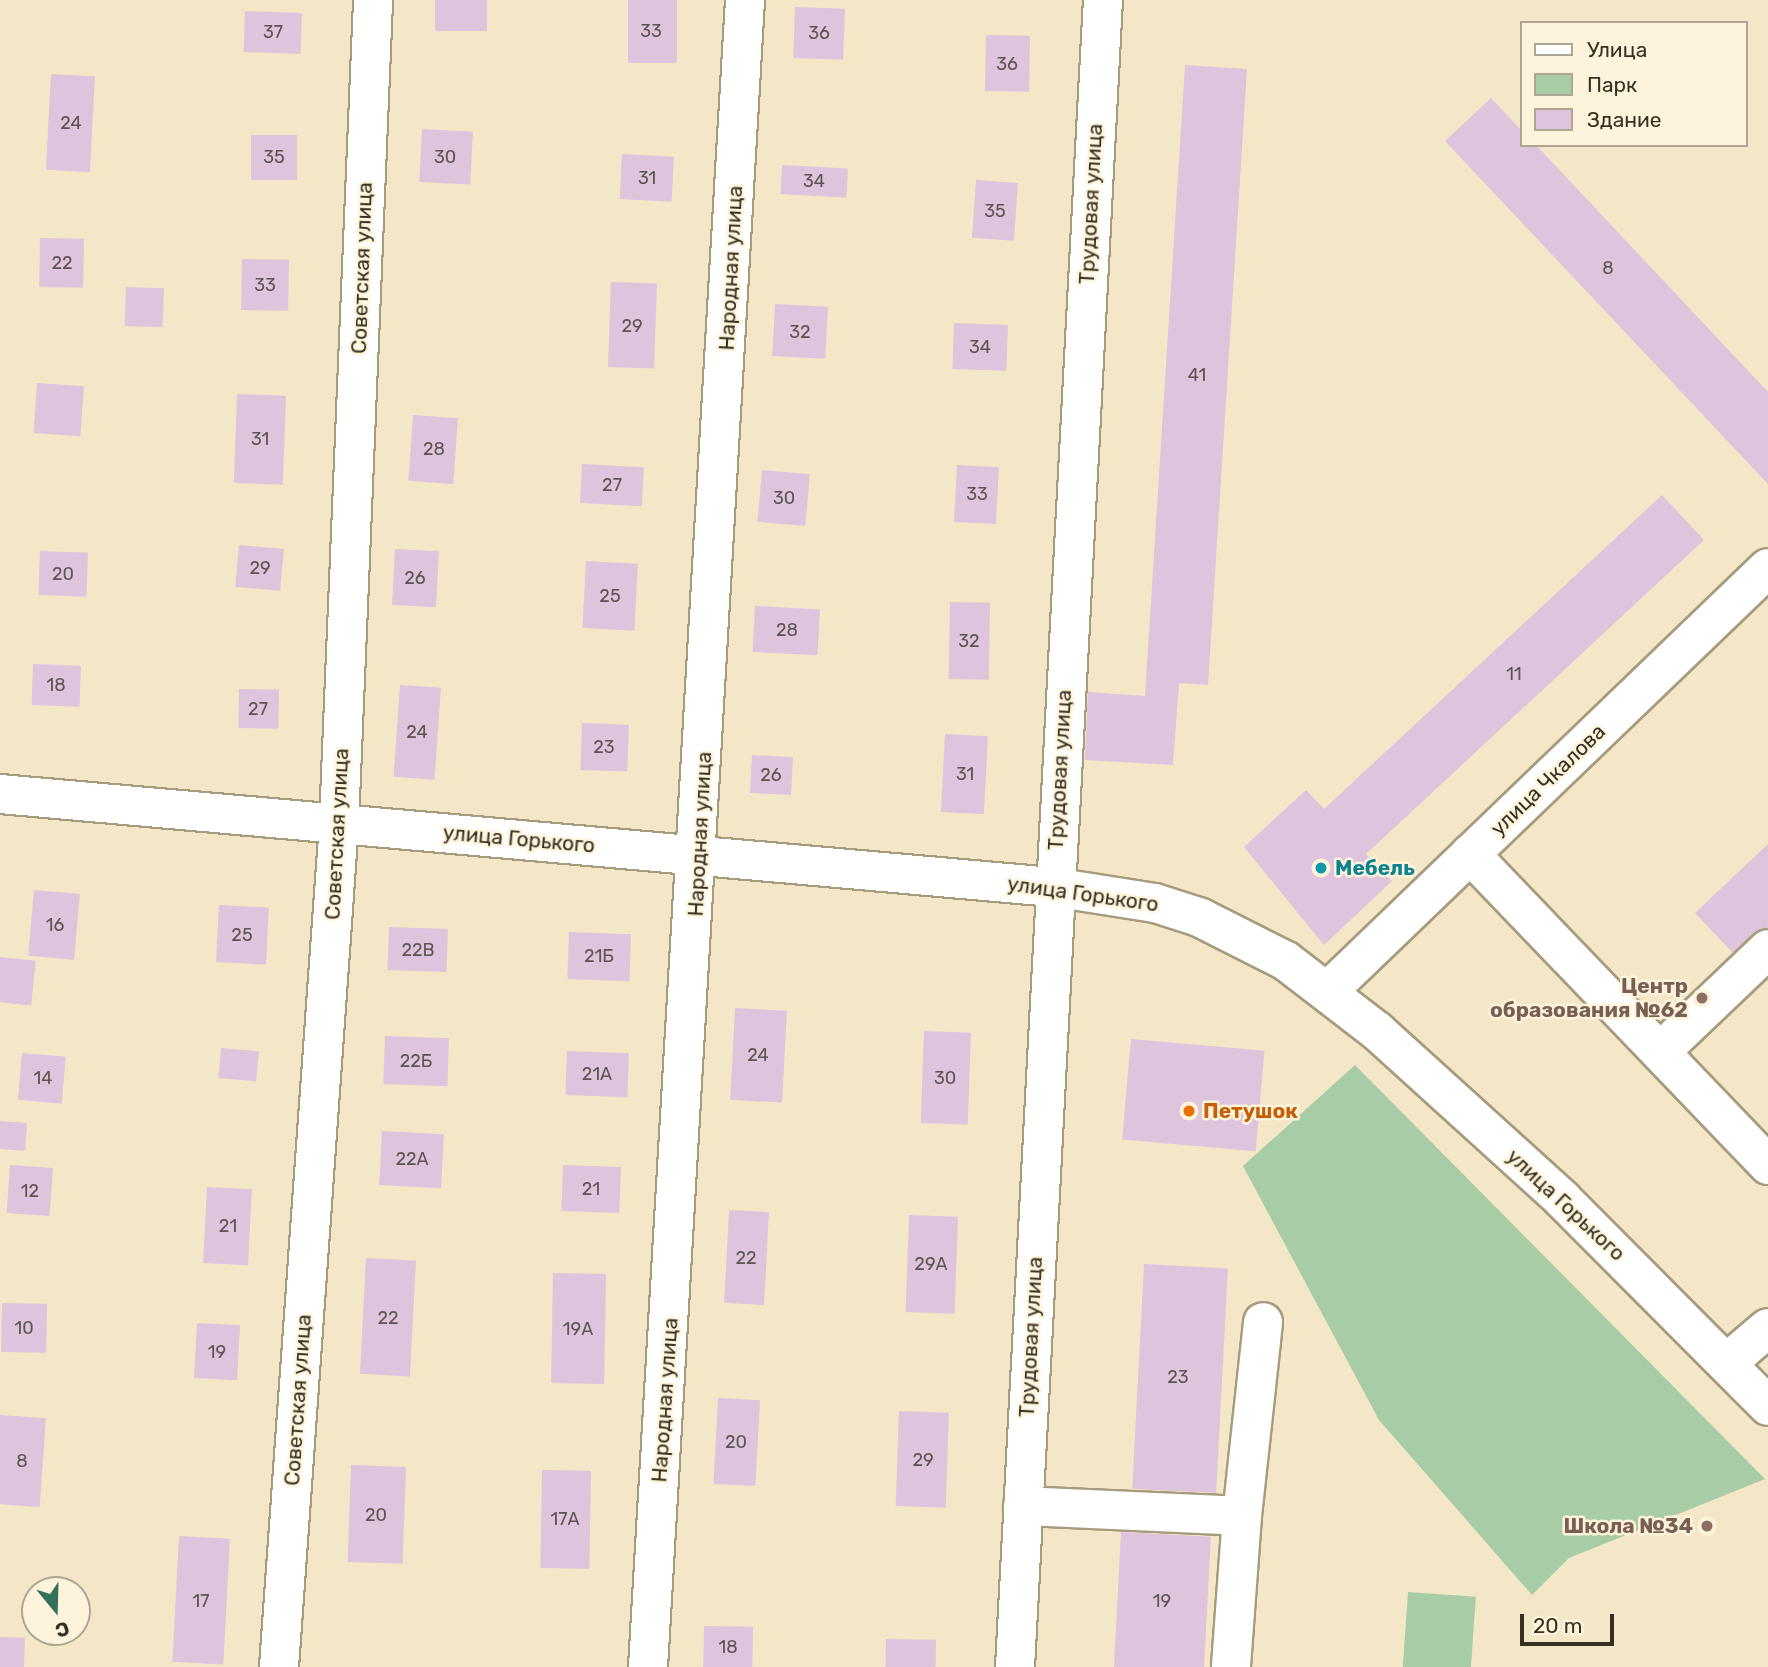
<!DOCTYPE html>
<meta charset="utf-8">
<style>
body{margin:0}
#map{position:relative;width:1768px;height:1667px;overflow:hidden;background:#f3e7c7;font-family:Rubik,sans-serif}
div>[style]{position:absolute}
[style*='--x']{left:calc(var(--x)*1px);top:calc(var(--y)*1px);width:calc(var(--w)*1px);rotate:calc(var(--a)*1deg)}
.green>*{inset:0;background:#a8cca5;transform-origin:0 0}
.building>*{inset:0;background:#dec4dc;transform-origin:0 0}
.roads{filter:drop-shadow(2px 0 #a79b7e) drop-shadow(-2px 0 #a79b7e) drop-shadow(0 2px #a79b7e) drop-shadow(0 -2px #a79b7e)}
.minor>*{height:38px;margin:-19px;padding:0 19px;transform-origin:19px;border-radius:19px;background:#fff}
.dots>*{width:19px;height:19px;translate:-50% -50%;box-sizing:border-box;border:4px solid #fef4db;border-radius:50%}
span{translate:-50% -50%;white-space:nowrap;text-align:center;line-height:1.15;-webkit-text-stroke:5px #fef4db;paint-order:stroke}
.number-label{font-size:18px;color:#5e5552}
.number-label span{-webkit-text-stroke-width:0}
.street-label{font-size:21px;color:#343024}
.culture-label{font-size:21px;color:#0d838f;font-weight:700}
.left{translate:0 -50%;text-align:left}
.education-label{font-size:21px;color:#785e54;font-weight:700}
.right{translate:-100% -50%;text-align:right}
.food-label{font-size:21px;color:#c56008;font-weight:700}
.legend{position:absolute;left:1520px;top:21px;width:228px;height:126px;box-sizing:border-box;background:#fef4db;border:2px solid #ada692;margin:0;padding:9px 12px;list-style:none;font-size:21px;color:#343024}
.legend li{display:flex;align-items:center;gap:14px;height:35px}
.legend b{width:35px;border:2px solid #ada692}
.north{position:absolute;left:21px;top:1576px;width:70px;height:70px;box-sizing:border-box;background:#fef4db;border:2px solid #ada692;border-radius:50%;rotate:161deg;font-size:19px;font-weight:700;line-height:28px;text-align:center;color:#343024}
.north::after{content:'';display:block;margin:auto;width:24px;height:32px;background:#34715d;clip-path:polygon(50% 0,100% 100%,50% 72%,0 100%)}
.scale{position:absolute;left:1520px;top:1614px;width:94px;height:32px;box-sizing:border-box;border:4px solid #343024;border-top:0;padding-left:9px;font-size:21px;line-height:24px;white-space:nowrap;color:#343024;-webkit-text-stroke:5px #fef4db;paint-order:stroke}
</style>
<div id="map">
<div class="green">
<i style="clip-path:polygon(1355px 1065px,1765px 1479px,1569px 1558px,1532px 1595px,1379px 1420px,1243px 1166px)"></i>
<i style="left:1408px;top:1592px;width:68px;height:75px;rotate:4deg"></i>
</div>
<div class="building">
<i style="left:435px;top:0;width:52px;height:31px"></i>
<i style="left:628px;top:0;width:49px;height:63px"></i>
<i style="left:795px;top:7px;width:50px;height:51px;rotate:2deg"></i>
<i style="left:245px;top:11px;width:57px;height:41px;rotate:2deg"></i>
<i style="left:986px;top:35px;width:44px;height:56px;rotate:1deg"></i>
<i style="clip-path:polygon(1185px 65px,1247px 69px,1208px 685px,1179px 683px,1173px 765px,1085px 760px,1088px 692px,1145px 696px)"></i>
<i style="left:51px;top:74px;width:44px;height:96px;rotate:3deg"></i>
<i style="clip-path:polygon(1491px 98px,1521px 130px,1521px 145px,1536px 145px,1768px 392px,1768px 484px,1445px 141px)"></i>
<i style="left:422px;top:129px;width:51px;height:53px;rotate:3deg"></i>
<i style="left:251px;top:135px;width:46px;height:45px"></i>
<i style="left:622px;top:154px;width:52px;height:45px;rotate:3deg"></i>
<i style="left:782px;top:165px;width:66px;height:29px;rotate:3deg"></i>
<i style="left:976px;top:180px;width:42px;height:58px;rotate:4deg"></i>
<i style="left:40px;top:238px;width:44px;height:49px;rotate:1deg"></i>
<i style="left:242px;top:259px;width:47px;height:51px;rotate:1deg"></i>
<i style="left:611px;top:282px;width:46px;height:85px;rotate:2deg"></i>
<i style="left:126px;top:287px;width:38px;height:39px;rotate:2deg"></i>
<i style="left:775px;top:304px;width:53px;height:52px;rotate:3deg"></i>
<i style="left:954px;top:323px;width:54px;height:46px;rotate:2deg"></i>
<i style="left:37px;top:383px;width:47px;height:50px;rotate:4deg"></i>
<i style="left:237px;top:394px;width:49px;height:89px;rotate:2deg"></i>
<i style="left:413px;top:415px;width:45px;height:66px;rotate:4deg"></i>
<i style="left:582px;top:464px;width:62px;height:39px;rotate:3deg"></i>
<i style="left:957px;top:465px;width:42px;height:57px;rotate:3deg"></i>
<i style="left:762px;top:470px;width:48px;height:52px;rotate:5deg"></i>
<i style="clip-path:polygon(1662px 495px,1704px 540px,1366px 854px,1392px 881px,1324px 945px,1244px 847px,1306px 790px,1324px 809px)"></i>
<i style="left:239px;top:545px;width:45px;height:42px;rotate:5deg"></i>
<i style="left:395px;top:549px;width:44px;height:56px;rotate:3deg"></i>
<i style="left:40px;top:551px;width:48px;height:44px;rotate:2deg"></i>
<i style="left:586px;top:561px;width:52px;height:67px;rotate:3deg"></i>
<i style="left:950px;top:602px;width:40px;height:77px;rotate:1deg"></i>
<i style="left:755px;top:606px;width:65px;height:46px;rotate:3deg"></i>
<i style="left:33px;top:664px;width:48px;height:41px;rotate:2deg"></i>
<i style="left:400px;top:685px;width:41px;height:92px;rotate:4deg"></i>
<i style="left:239px;top:689px;width:40px;height:39px;rotate:1deg"></i>
<i style="left:582px;top:723px;width:47px;height:47px;rotate:2deg"></i>
<i style="left:945px;top:734px;width:43px;height:78px;rotate:3deg"></i>
<i style="left:752px;top:755px;width:41px;height:38px;rotate:3deg"></i>
<i style="clip-path:polygon(1768px 844px,1768px 927px,1733px 953px,1695px 913px)"></i>
<i style="left:34px;top:890px;width:46px;height:66px;rotate:5deg"></i>
<i style="left:219px;top:905px;width:50px;height:57px;rotate:3deg"></i>
<i style="left:389px;top:927px;width:59px;height:43px;rotate:2deg"></i>
<i style="left:569px;top:932px;width:62px;height:47px;rotate:2deg"></i>
<i style="left:0;top:957px;width:36px;height:45px;rotate:6deg"></i>
<i style="left:735px;top:1008px;width:52px;height:92px;rotate:3deg"></i>
<i style="left:924px;top:1031px;width:47px;height:92px;rotate:2deg"></i>
<i style="left:385px;top:1036px;width:64px;height:48px;rotate:2deg"></i>
<i style="left:1131px;top:1039px;width:134px;height:101px;rotate:5deg"></i>
<i style="left:221px;top:1048px;width:38px;height:30px;rotate:5deg"></i>
<i style="left:567px;top:1051px;width:62px;height:44px;rotate:2deg"></i>
<i style="left:22px;top:1053px;width:44px;height:47px;rotate:5deg"></i>
<i style="left:0;top:1121px;width:27px;height:28px;rotate:4deg"></i>
<i style="left:382px;top:1131px;width:62px;height:54px;rotate:3deg"></i>
<i style="left:10px;top:1165px;width:43px;height:48px;rotate:4deg"></i>
<i style="left:563px;top:1165px;width:58px;height:46px;rotate:2deg"></i>
<i style="left:207px;top:1187px;width:45px;height:76px;rotate:3deg"></i>
<i style="left:729px;top:1210px;width:40px;height:93px;rotate:3deg"></i>
<i style="left:909px;top:1215px;width:49px;height:97px;rotate:2deg"></i>
<i style="left:366px;top:1258px;width:50px;height:116px;rotate:3deg"></i>
<i style="left:1144px;top:1264px;width:84px;height:225px;rotate:3deg"></i>
<i style="left:553px;top:1273px;width:53px;height:110px;rotate:1deg"></i>
<i style="left:2px;top:1303px;width:45px;height:49px;rotate:1deg"></i>
<i style="left:197px;top:1323px;width:43px;height:55px;rotate:3deg"></i>
<i style="left:718px;top:1398px;width:42px;height:86px;rotate:3deg"></i>
<i style="left:899px;top:1411px;width:50px;height:95px;rotate:2deg"></i>
<i style="left:0;top:1415px;width:46px;height:89px;rotate:4deg"></i>
<i style="left:351px;top:1465px;width:55px;height:97px;rotate:2deg"></i>
<i style="left:542px;top:1470px;width:49px;height:98px;rotate:1deg"></i>
<i style="left:1121px;top:1532px;width:90px;height:135px;rotate:3deg"></i>
<i style="left:179px;top:1536px;width:51px;height:126px;rotate:3deg"></i>
<i style="left:704px;top:1626px;width:49px;height:41px;rotate:1deg"></i>
<i style="left:0;top:1637px;width:25px;height:30px;rotate:2deg"></i>
<i style="left:886px;top:1639px;width:50px;height:28px;rotate:1deg"></i>
</div>
<div class="roads">
<div class="minor">
<i style="--x:0;--y:794;--w:1057;--a:5.05"></i>
<i style="--x:1053;--y:887;--w:103;--a:8.9"></i>
<i style="--x:1155;--y:903;--w:46;--a:17.7"></i>
<i style="--x:1199;--y:917;--w:97;--a:26.8"></i>
<i style="--x:1286;--y:961;--w:115;--a:37.6"></i>
<i style="--x:1377;--y:1031;--w:250;--a:42.2"></i>
<i style="--x:1562;--y:1199;--w:292;--a:45.1"></i>
<i style="--x:1470;--y:854;--w:431;--a:46.2"></i>
<i style="--x:1328;--y:991;--w:610;--a:-43.87"></i>
<i style="--x:1660;--y:1052;--w:149;--a:-43.6"></i>
<i style="--x:1728;--y:1362;--w:52;--a:-40.4"></i>
<i style="--x:1023;--y:1506;--w:219;--a:2.6"></i>
<i style="--x:1242;--y:1516;--w:151;--a:94.2"></i>
<i style="--x:1242;--y:1516;--w:195;--a:-83.8"></i>
<i style="--x:279;--y:1667;--w:846;--a:-85.93"></i>
<i style="--x:339;--y:823;--w:824;--a:-87.63"></i>
<i style="--x:648;--y:1667;--w:1670;--a:-86.67"></i>
<i style="--x:1015;--y:1667;--w:1669;--a:-86.98"></i>
</div>
</div>
<div class="dots">
<i style="left:1321px;top:868px;background:#0f9aa8"></i>
<i style="left:1702px;top:998px;background:#8d6e63"></i>
<i style="left:1189px;top:1111px;background:#e8710a"></i>
<i style="left:1707px;top:1526px;background:#8d6e63"></i>
</div>
<div class="number-label">
<span style="left:651px;top:31px">33</span>
<span style="left:273px;top:32px">37</span>
<span style="left:819px;top:33px">36</span>
<span style="left:1007px;top:64px">36</span>
<span style="left:71px;top:123px">24</span>
<span style="left:274px;top:157px">35</span>
<span style="left:445px;top:157px">30</span>
<span style="left:647px;top:178px">31</span>
<span style="left:814px;top:181px">34</span>
<span style="left:995px;top:211px">35</span>
<span style="left:62px;top:263px">22</span>
<span style="left:1608px;top:268px">8</span>
<span style="left:265px;top:285px">33</span>
<span style="left:632px;top:326px">29</span>
<span style="left:800px;top:332px">32</span>
<span style="left:980px;top:347px">34</span>
<span style="left:1197px;top:375px">41</span>
<span style="left:260px;top:439px">31</span>
<span style="left:434px;top:449px">28</span>
<span style="left:612px;top:485px">27</span>
<span style="left:977px;top:494px">33</span>
<span style="left:784px;top:498px">30</span>
<span style="left:260px;top:568px">29</span>
<span style="left:63px;top:574px">20</span>
<span style="left:415px;top:578px">26</span>
<span style="left:610px;top:596px">25</span>
<span style="left:787px;top:630px">28</span>
<span style="left:969px;top:641px">32</span>
<span style="left:1514px;top:674px">11</span>
<span style="left:56px;top:685px">18</span>
<span style="left:258px;top:709px">27</span>
<span style="left:417px;top:732px">24</span>
<span style="left:604px;top:747px">23</span>
<span style="left:965px;top:774px">31</span>
<span style="left:771px;top:775px">26</span>
<span style="left:55px;top:925px">16</span>
<span style="left:242px;top:935px">25</span>
<span style="left:418px;top:950px">22В</span>
<span style="left:599px;top:956px">21Б</span>
<span style="left:758px;top:1055px">24</span>
<span style="left:416px;top:1061px">22Б</span>
<span style="left:597px;top:1074px">21А</span>
<span style="left:43px;top:1078px">14</span>
<span style="left:945px;top:1078px">30</span>
<span style="left:412px;top:1159px">22А</span>
<span style="left:591px;top:1189px">21</span>
<span style="left:30px;top:1191px">12</span>
<span style="left:228px;top:1226px">21</span>
<span style="left:746px;top:1258px">22</span>
<span style="left:931px;top:1264px">29А</span>
<span style="left:388px;top:1318px">22</span>
<span style="left:24px;top:1328px">10</span>
<span style="left:578px;top:1329px">19А</span>
<span style="left:217px;top:1352px">19</span>
<span style="left:1178px;top:1377px">23</span>
<span style="left:736px;top:1442px">20</span>
<span style="left:923px;top:1460px">29</span>
<span style="left:22px;top:1461px">8</span>
<span style="left:376px;top:1515px">20</span>
<span style="left:565px;top:1519px">17А</span>
<span style="left:201px;top:1601px">17</span>
<span style="left:1162px;top:1601px">19</span>
<span style="left:728px;top:1647px">18</span>
</div>
<div class="street-label">
<span style="left:1091px;top:204px;rotate:-87deg">Трудовая улица</span>
<span style="left:362px;top:268px;rotate:-88deg">Советская улица</span>
<span style="left:731px;top:268px;rotate:-87deg">Народная улица</span>
<span style="left:1060px;top:770px;rotate:-87deg">Трудовая улица</span>
<span style="left:1548px;top:780px;rotate:-44deg">улица Чкалова</span>
<span style="left:337px;top:834px;rotate:-87deg">Советская улица</span>
<span style="left:700px;top:834px;rotate:-87deg">Народная улица</span>
<span style="left:519px;top:839px;rotate:5deg">улица Горького</span>
<span style="left:1083px;top:894px;rotate:8deg">улица Горького</span>
<span style="left:1566px;top:1205px;rotate:43deg">улица Горького</span>
<span style="left:1031px;top:1337px;rotate:-87deg">Трудовая улица</span>
<span style="left:298px;top:1400px;rotate:-86deg">Советская улица</span>
<span style="left:665px;top:1400px;rotate:-86deg">Народная улица</span>
</div>
<div class="culture-label">
<span class="left" style="left:1335px;top:868px">Мебель</span>
</div>
<div class="education-label">
<span class="right" style="left:1688px;top:998px">Центр<br>образования №62</span>
<span class="right" style="left:1693px;top:1526px">Школа №34</span>
</div>
<div class="food-label">
<span class="left" style="left:1203px;top:1111px">Петушок</span>
</div>
<ul class="legend">
<li><b style="height:9px;background:#fff"></b>Улица</li>
<li><b style="height:19px;background:#a8cca5"></b>Парк</li>
<li><b style="height:19px;background:#dec4dc"></b>Здание</li>
</ul>
<div class="north">С</div>
<div class="scale">20 m</div>
</div>
